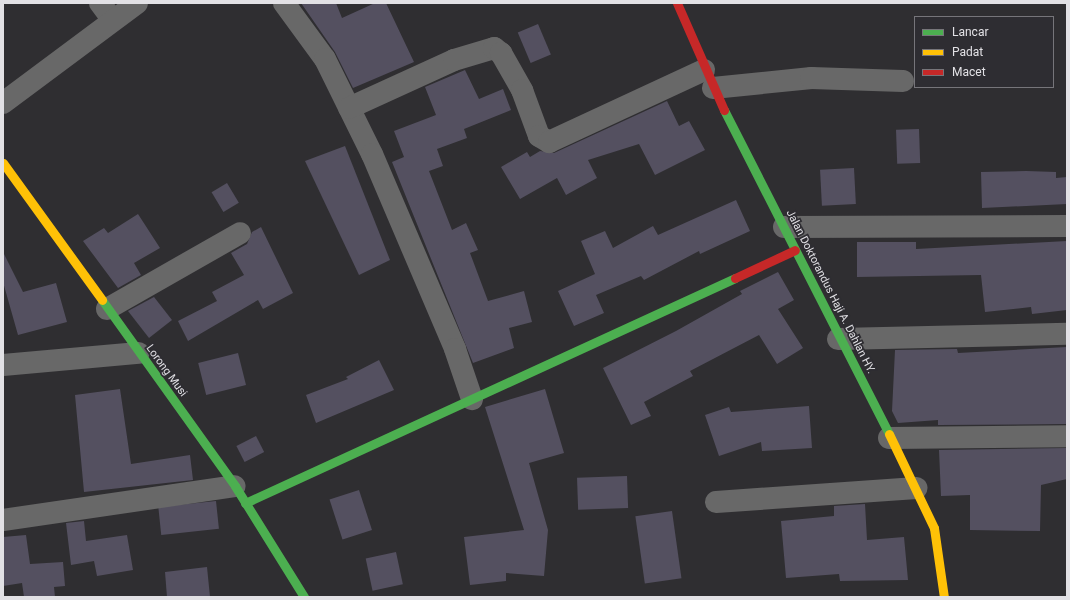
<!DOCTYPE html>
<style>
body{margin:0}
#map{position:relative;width:1070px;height:600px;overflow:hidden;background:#2f2e31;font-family:Roboto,sans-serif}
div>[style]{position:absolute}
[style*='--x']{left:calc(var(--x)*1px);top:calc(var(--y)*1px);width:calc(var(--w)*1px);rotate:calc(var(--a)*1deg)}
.building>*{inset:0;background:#545060;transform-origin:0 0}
.street>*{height:22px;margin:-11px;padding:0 11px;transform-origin:11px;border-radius:11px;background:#686868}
.fast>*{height:9px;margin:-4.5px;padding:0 4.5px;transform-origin:4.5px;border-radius:4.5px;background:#4caf50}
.slow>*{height:9px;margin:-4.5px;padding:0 4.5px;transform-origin:4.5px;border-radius:4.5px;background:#ffc107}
.jam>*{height:9px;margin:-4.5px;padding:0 4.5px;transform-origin:4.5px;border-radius:4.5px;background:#c62828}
span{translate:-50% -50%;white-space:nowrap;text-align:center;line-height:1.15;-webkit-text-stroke:3.5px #2e2d32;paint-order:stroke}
.street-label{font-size:11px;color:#e2e1e5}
.frame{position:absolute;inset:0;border:4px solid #e2e1e5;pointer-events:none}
.legend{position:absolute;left:914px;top:16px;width:140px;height:72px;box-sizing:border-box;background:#2e2d32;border:1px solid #76757a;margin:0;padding:5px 7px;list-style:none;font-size:12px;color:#e2e1e5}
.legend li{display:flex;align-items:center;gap:8px;height:20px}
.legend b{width:20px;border:1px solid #76757a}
</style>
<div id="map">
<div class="building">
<i style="clip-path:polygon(301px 3px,336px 3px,342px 18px,375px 3px,386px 3px,414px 62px,353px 88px,335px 52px)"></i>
<i style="left:538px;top:24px;width:33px;height:22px;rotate:67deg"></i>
<i style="clip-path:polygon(465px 70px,479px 99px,503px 89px,511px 110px,464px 129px,467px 138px,437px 149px,443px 166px,429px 171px,452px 230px,466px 223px,478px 250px,470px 253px,488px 301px,524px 291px,532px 322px,509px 328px,514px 348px,473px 363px,392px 162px,404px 157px,394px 131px,436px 115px,425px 87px)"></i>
<i style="clip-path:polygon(667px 101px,679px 126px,689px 121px,705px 150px,655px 175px,639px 144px,588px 160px,597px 178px,566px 195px,557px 178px,520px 199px,501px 167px,527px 152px,530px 157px,540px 151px,554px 153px)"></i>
<i style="left:919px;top:129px;width:34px;height:23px;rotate:88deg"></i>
<i style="clip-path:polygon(345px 146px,390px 260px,359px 275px,305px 161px)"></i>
<i style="left:854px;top:168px;width:36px;height:34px;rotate:87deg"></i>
<i style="clip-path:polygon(1026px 171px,1056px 172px,1056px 178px,1067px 177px,1067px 204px,982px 208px,981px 172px)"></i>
<i style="left:227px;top:183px;width:23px;height:18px;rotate:59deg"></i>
<i style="clip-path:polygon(736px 200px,750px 231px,700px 254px,699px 251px,644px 280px,641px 276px,596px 295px,604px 313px,574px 326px,558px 291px,595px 274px,581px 241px,605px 231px,613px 248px,653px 226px,658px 235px)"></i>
<i style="clip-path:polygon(138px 214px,160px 248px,134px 263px,141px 275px,118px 288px,83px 241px,104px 228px,108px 233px)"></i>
<i style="clip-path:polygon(261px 227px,293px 293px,263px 309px,258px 300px,188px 341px,178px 321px,217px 301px,212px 292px,244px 275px,231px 253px,247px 244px,252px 232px)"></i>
<i style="clip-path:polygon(1067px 241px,1067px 310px,1032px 314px,1031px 307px,985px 312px,981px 275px,857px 277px,857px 242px,916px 242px,916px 249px)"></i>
<i style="clip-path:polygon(4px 254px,23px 292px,56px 283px,67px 322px,18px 335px,3px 282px)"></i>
<i style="clip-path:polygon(778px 272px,794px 300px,778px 309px,803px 348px,777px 364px,759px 335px,690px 371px,693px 376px,644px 402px,651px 416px,631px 425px,603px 368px,676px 331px,742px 294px,740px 291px)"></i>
<i style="clip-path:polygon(154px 297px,172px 320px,149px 338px,128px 311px)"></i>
<i style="clip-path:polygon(1067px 347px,1067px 424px,938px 425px,938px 420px,898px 423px,892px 411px,895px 350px,957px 349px,958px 353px)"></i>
<i style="left:238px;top:353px;width:33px;height:41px;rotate:76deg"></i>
<i style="clip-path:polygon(379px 360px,394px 390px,316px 423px,306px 395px,348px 379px,346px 377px)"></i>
<i style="clip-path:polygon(120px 389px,131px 464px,190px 455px,193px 480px,84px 492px,75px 395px)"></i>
<i style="clip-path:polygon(545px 389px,564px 453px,529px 463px,548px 530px,544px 576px,506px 573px,506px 581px,470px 585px,464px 537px,524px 530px,485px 407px)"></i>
<i style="clip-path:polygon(809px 406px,812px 448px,762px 451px,761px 442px,719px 456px,705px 415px,729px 407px,731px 412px)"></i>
<i style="left:256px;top:436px;width:18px;height:22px;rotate:63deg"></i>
<i style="clip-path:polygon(1067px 448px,1067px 479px,1041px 485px,1040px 531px,970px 530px,970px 495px,941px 496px,939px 450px)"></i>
<i style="left:627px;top:476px;width:32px;height:50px;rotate:88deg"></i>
<i style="left:359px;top:490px;width:42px;height:31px;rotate:72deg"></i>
<i style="left:216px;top:501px;width:28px;height:58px;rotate:84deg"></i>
<i style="clip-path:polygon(865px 504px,867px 540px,904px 537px,908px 580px,840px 581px,839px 574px,786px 578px,781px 521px,834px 516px,834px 506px)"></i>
<i style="left:672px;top:511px;width:68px;height:37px;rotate:82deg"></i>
<i style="clip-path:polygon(84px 521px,86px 541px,127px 535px,133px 570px,97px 576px,94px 561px,71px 565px,66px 523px)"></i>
<i style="clip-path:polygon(26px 535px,30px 564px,63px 562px,65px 586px,54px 587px,55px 597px,24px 597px,22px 583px,3px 586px,3px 537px)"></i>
<i style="left:396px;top:552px;width:33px;height:31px;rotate:78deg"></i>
<i style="clip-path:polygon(207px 567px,210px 597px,167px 597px,165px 572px)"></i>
</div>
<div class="street">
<i style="--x:100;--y:3;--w:21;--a:53"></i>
<i style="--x:284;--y:3;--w:69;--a:53.8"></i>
<i style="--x:325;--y:59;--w:106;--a:63.7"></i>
<i style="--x:372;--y:154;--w:212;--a:66.9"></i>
<i style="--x:455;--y:349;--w:53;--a:71.2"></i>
<i style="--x:713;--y:88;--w:99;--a:-5.8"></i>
<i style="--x:811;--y:78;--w:92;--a:1.9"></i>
<i style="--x:3;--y:103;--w:167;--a:-36.7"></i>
<i style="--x:349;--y:108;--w:115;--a:-24.6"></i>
<i style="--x:454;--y:60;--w:42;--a:-16.7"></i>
<i style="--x:494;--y:48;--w:9;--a:36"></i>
<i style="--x:501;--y:53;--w:43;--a:60.4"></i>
<i style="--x:522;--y:90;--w:49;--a:69.7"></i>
<i style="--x:539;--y:136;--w:12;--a:31"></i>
<i style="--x:549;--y:142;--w:171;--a:-24.9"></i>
<i style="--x:784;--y:227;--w:283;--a:-0.2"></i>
<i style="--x:107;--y:309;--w:153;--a:-29.7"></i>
<i style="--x:838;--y:339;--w:229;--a:-1.3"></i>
<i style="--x:3;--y:365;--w:136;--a:-5.1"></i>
<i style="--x:889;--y:438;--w:178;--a:-0.6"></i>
<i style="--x:716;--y:502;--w:201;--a:-4"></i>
<i style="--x:3;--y:520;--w:234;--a:-8.3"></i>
</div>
<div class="fast">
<i style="--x:724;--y:110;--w:364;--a:63"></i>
<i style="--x:102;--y:300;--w:229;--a:54.4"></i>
<i style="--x:235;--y:486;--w:131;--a:58.1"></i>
<i style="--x:245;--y:503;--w:539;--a:-24.66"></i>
</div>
<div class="slow">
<i style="--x:3;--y:163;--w:169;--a:54.1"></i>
<i style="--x:889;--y:434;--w:104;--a:64.4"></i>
<i style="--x:934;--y:528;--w:70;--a:81.8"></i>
</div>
<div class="jam">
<i style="--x:677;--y:3;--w:117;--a:66.3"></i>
<i style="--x:735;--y:278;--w:66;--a:-25"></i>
</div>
<div class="street-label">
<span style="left:830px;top:292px;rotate:63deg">Jalan Doktorandus Haji A. Dahlan HY.</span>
<span style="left:166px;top:371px;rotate:54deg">Lorong Musi</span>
</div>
<div class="frame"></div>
<ul class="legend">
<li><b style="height:5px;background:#4caf50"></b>Lancar</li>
<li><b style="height:5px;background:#ffc107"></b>Padat</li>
<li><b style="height:5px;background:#c62828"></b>Macet</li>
</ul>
</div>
